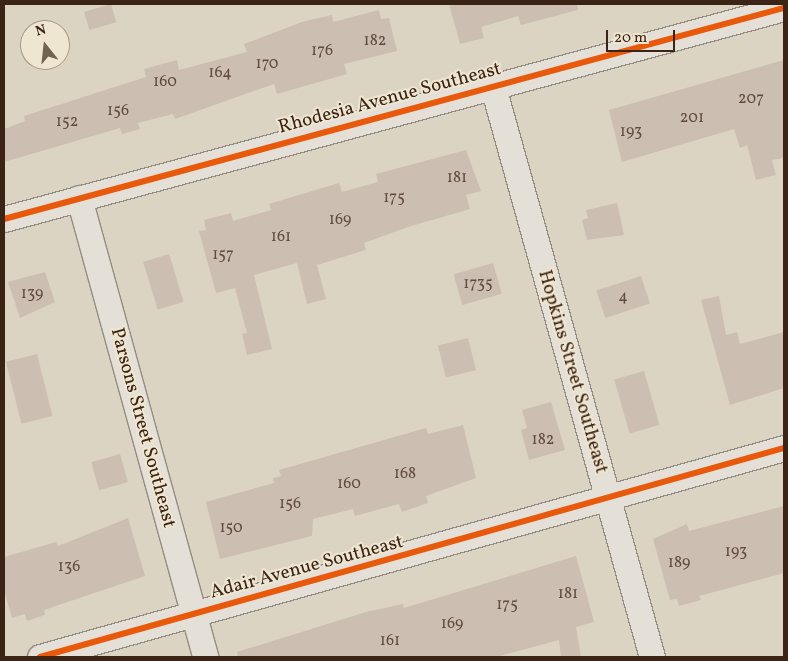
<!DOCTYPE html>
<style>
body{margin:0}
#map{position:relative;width:788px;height:661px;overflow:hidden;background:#dcd4c2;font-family:Vollkorn,serif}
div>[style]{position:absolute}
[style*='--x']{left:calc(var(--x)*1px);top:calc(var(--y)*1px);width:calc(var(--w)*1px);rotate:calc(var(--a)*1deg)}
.building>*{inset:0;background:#ccbeb1;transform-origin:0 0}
.roads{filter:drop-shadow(1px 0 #948c81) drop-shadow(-1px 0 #948c81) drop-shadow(0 1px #948c81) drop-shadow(0 -1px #948c81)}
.street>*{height:25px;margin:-12.5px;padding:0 12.5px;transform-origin:12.5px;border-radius:12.5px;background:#e4e0d7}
.cycleway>*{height:6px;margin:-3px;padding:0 3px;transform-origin:3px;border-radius:3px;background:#e8590c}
span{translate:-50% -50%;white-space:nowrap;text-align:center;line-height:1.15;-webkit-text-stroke:4px #efe6d1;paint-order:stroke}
.number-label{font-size:16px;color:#614b3e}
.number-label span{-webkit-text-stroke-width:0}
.street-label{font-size:19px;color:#3b2315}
.frame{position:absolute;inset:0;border:5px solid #3b2315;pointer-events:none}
.north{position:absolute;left:20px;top:20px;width:50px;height:50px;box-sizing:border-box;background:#efe6d1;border:1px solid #a79886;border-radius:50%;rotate:344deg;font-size:14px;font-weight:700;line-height:20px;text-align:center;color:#3b2315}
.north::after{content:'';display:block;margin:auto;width:18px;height:22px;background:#736152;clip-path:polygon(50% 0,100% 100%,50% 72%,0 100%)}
.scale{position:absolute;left:606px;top:30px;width:69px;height:22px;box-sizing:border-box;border:2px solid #3b2315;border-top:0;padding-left:6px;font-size:15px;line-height:18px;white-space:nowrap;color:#3b2315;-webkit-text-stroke:4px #efe6d1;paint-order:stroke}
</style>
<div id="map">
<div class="building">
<i style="left:111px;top:4px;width:19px;height:28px;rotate:74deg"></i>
<i style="clip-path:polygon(449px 4px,577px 4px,578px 10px,521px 25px,518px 16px,481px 27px,484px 38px,460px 44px)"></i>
<i style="clip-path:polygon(379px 10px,381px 19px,389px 18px,397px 51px,344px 64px,347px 74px,277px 94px,274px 84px,175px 119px,173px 114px,138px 123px,140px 129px,122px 134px,120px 128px,4px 162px,4px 129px,25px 121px,24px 116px,146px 77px,144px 69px,177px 60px,179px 70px,247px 52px,244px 44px,302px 22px,332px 15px,333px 22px)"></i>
<i style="clip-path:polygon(784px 60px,784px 158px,772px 160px,776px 175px,756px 180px,747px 145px,740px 148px,734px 129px,622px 162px,609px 110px)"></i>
<i style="clip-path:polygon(466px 150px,481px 191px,466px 195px,470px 209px,408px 227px,364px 243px,366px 250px,317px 265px,326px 299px,307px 304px,297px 263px,254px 275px,272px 349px,247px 355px,242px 334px,247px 333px,235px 288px,216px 293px,199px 231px,206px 230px,204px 220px,231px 213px,233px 221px,271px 210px,269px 204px,339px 183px,342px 192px,378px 182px,376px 174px)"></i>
<i style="clip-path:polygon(617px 203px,624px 235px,587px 240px,582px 220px,588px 218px,586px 210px)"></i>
<i style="left:169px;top:254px;width:50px;height:27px;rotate:73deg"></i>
<i style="left:493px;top:263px;width:32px;height:41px;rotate:74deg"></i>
<i style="clip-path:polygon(45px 272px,55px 302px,20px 318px,8px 282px)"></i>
<i style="left:641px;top:276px;width:29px;height:47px;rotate:72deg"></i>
<i style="clip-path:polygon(719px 296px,726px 335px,737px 332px,740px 344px,784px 332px,784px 388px,730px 405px,701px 300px)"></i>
<i style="left:468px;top:338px;width:33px;height:31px;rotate:76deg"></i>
<i style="left:37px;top:354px;width:64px;height:32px;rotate:76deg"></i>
<i style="left:644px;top:371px;width:56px;height:31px;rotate:74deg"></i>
<i style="clip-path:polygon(551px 402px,565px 450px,529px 460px,521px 430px,527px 428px,522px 410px)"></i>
<i style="clip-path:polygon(463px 425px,476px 478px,426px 496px,428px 503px,402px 512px,399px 504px,355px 516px,353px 509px,313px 519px,312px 536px,220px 559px,206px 502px,274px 483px,273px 478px,281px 476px,279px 470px,426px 428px,428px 434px)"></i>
<i style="left:120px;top:454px;width:29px;height:30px;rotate:74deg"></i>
<i style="clip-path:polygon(784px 506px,784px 573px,699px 596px,701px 600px,679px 606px,677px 599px,670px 600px,653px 539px,687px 524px,689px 531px)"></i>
<i style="clip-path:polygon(128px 518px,145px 576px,44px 610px,45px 615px,27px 621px,25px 614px,12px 618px,4px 590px,4px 557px,56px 542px,58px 546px)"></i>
<i style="clip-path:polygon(576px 556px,594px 622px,576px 627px,581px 657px,561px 657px,559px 640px,496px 657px,238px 657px,237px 652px,366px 612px,403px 604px,404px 608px)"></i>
</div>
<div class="roads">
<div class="street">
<i style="--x:493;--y:87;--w:592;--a:74.41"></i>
<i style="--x:79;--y:198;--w:476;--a:74.6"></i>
<i style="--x:4;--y:219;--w:808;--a:-15.14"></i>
<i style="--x:40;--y:657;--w:773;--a:-15.69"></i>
</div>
</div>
<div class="cycleway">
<i style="--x:4;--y:219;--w:808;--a:-15.14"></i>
<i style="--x:40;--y:657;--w:773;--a:-15.69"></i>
</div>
<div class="number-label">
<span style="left:375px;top:41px">182</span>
<span style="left:322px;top:51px">176</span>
<span style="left:267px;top:64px">170</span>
<span style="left:220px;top:73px">164</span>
<span style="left:165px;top:82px">160</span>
<span style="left:751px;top:99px">207</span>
<span style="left:118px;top:111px">156</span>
<span style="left:692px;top:118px">201</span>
<span style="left:67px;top:122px">152</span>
<span style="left:631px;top:132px">193</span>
<span style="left:457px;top:178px">181</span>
<span style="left:394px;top:198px">175</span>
<span style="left:340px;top:220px">169</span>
<span style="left:281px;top:237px">161</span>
<span style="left:223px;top:255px">157</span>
<span style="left:478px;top:284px">1735</span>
<span style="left:32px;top:294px">139</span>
<span style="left:623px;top:297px">4</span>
<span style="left:543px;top:440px">182</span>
<span style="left:405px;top:474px">168</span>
<span style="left:349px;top:484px">160</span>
<span style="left:290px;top:504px">156</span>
<span style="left:231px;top:528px">150</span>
<span style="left:736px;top:552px">193</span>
<span style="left:679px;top:563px">189</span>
<span style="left:69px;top:567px">136</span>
<span style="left:568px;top:594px">181</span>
<span style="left:507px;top:605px">175</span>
<span style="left:452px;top:624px">169</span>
<span style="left:390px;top:641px">161</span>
</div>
<div class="street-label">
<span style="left:390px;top:99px;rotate:-15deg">Rhodesia Avenue Southeast</span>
<span style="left:572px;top:372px;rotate:74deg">Hopkins Street Southeast</span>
<span style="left:142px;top:428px;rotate:75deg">Parsons Street Southeast</span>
<span style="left:307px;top:568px;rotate:-15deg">Adair Avenue Southeast</span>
</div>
<div class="frame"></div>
<div class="north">N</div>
<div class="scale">20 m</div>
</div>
